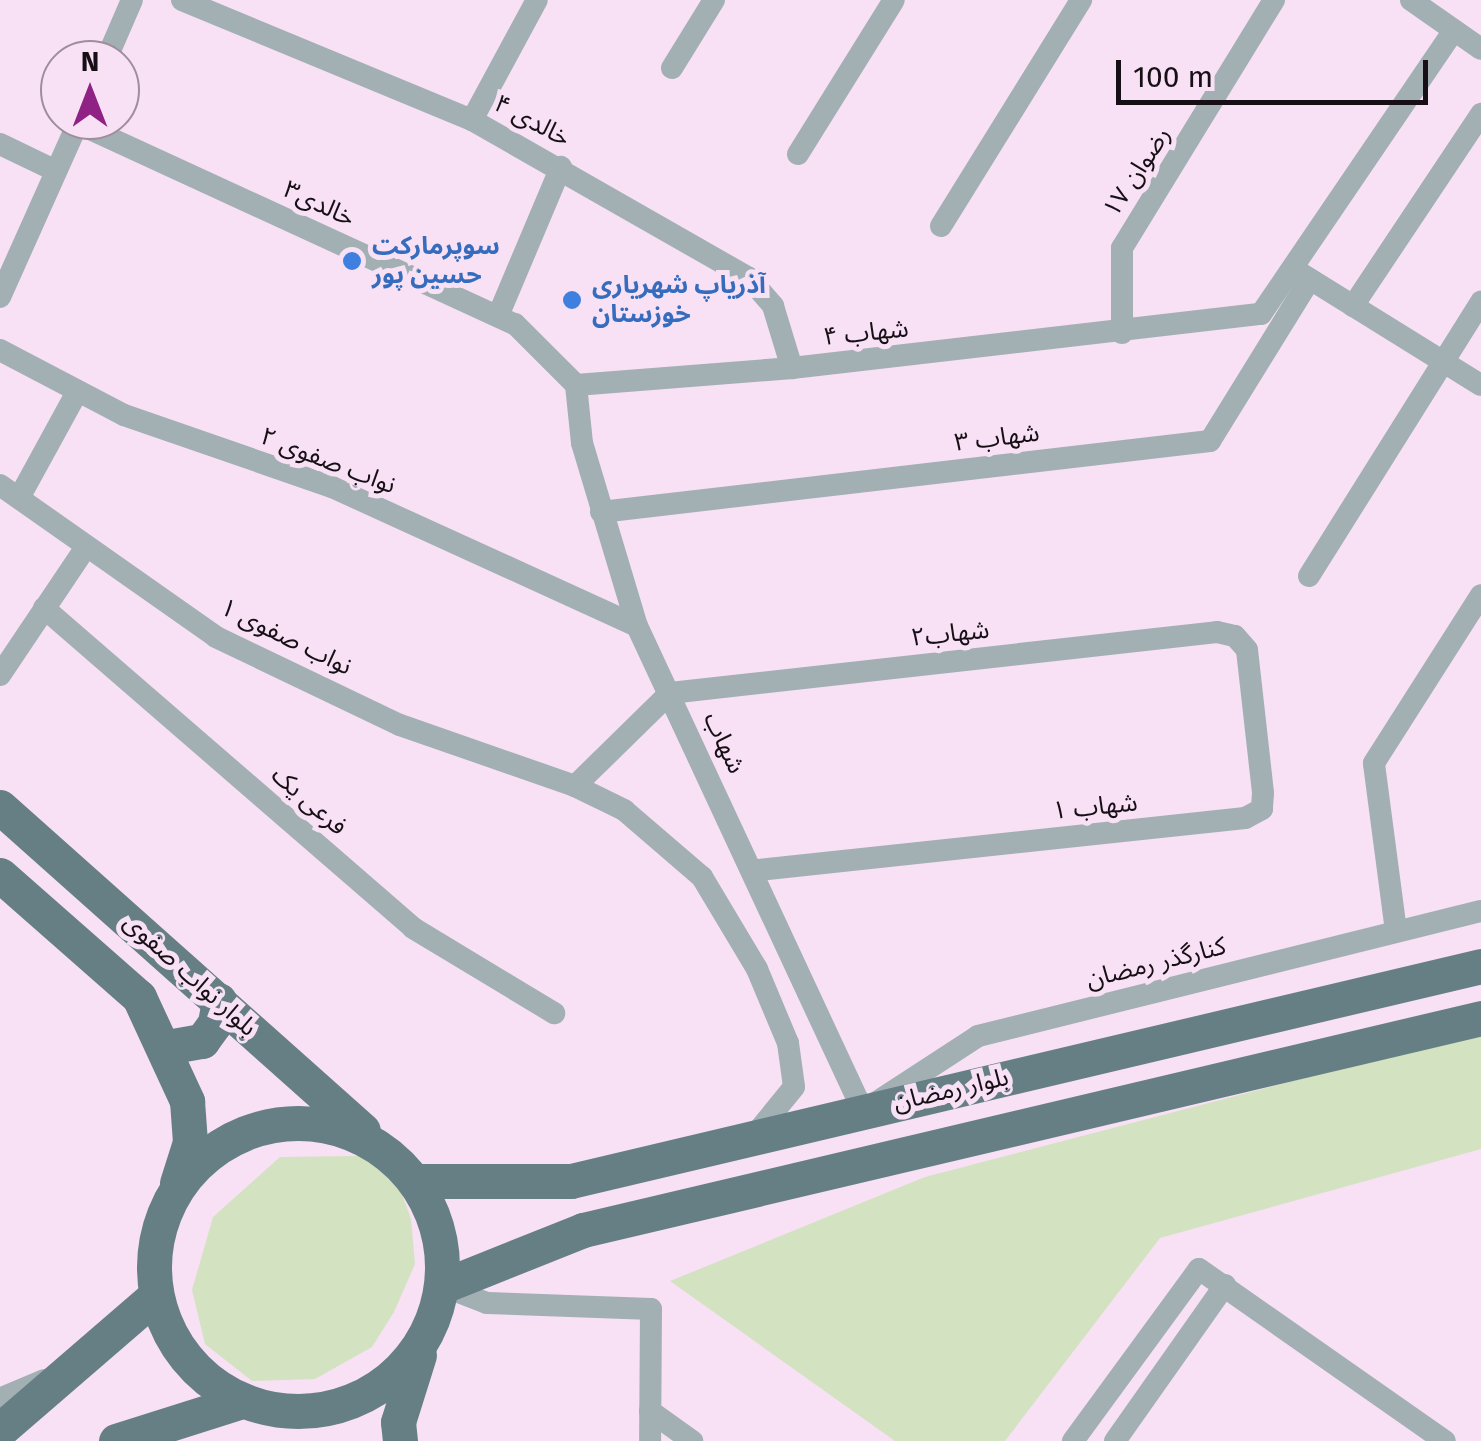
<!DOCTYPE html>
<meta charset="utf-8">
<style>
body{margin:0}
#map{position:relative;width:1481px;height:1441px;overflow:hidden;background:#f8e1f5;font-family:"Fira Sans","Noto Sans Arabic",sans-serif}
div>[style]{position:absolute}
[style*='--x']{left:calc(var(--x)*1px);top:calc(var(--y)*1px);width:calc(var(--w)*1px);rotate:calc(var(--a)*1deg)}
.green>*{inset:0;background:#d3e2c0}
.minor>*{height:22px;margin:-11px;padding:0 11px;transform-origin:11px;border-radius:11px;background:#a2b0b3}
.tertiary>*{height:28px;margin:-14px;padding:0 14px;transform-origin:14px;border-radius:14px;background:#a2b0b3}
.primary>*{height:35px;margin:-17.5px;padding:0 17.5px;transform-origin:17.5px;border-radius:17.5px;background:#667f85}
.primary>.ring{margin:-17.5px;padding:0;box-sizing:content-box;background:none;border:35px solid #667f85;border-radius:50%}
.dots>*{width:28px;height:28px;translate:-50% -50%;box-sizing:border-box;border:5px solid #f8e1f5;border-radius:50%}
span{translate:-50% -50%;white-space:nowrap;text-align:center;line-height:1.15;-webkit-text-stroke:10px #f8e1f5;paint-order:stroke}
.street-label{font-size:25px;color:#170f16}
.shop-label{font-size:25px;color:#366cbe;font-weight:700}
.left{translate:0 -50%;text-align:left}
.north{position:absolute;left:40px;top:40px;width:100px;height:100px;box-sizing:border-box;background:#f8e1f5;border:2px solid #9e8d9c;border-radius:50%;rotate:0deg;font-size:28px;font-weight:700;line-height:40px;text-align:center;color:#170f16}
.north::after{content:'';display:block;margin:auto;width:35px;height:45px;background:#8f2284;clip-path:polygon(50% 0,100% 100%,50% 72%,0 100%)}
.scale{position:absolute;left:1116px;top:60px;width:312px;height:45px;box-sizing:border-box;border:5px solid #170f16;border-top:0;padding-left:12px;font-size:30px;line-height:35px;white-space:nowrap;color:#170f16;-webkit-text-stroke:8px #f8e1f5;paint-order:stroke}
</style>
<div id="map">
<div class="green">
<i style="clip-path:polygon(1481px 1032px,1481px 1149px,1160px 1238px,1005px 1441px,895px 1441px,670px 1281px,925px 1177px)"></i>
<i style="clip-path:polygon(358px 1156px,394px 1172px,411px 1219px,415px 1264px,394px 1312px,372px 1347px,315px 1379px,252px 1381px,205px 1344px,192px 1290px,213px 1217px,280px 1157px)"></i>
</div>
<div class="minor">
<i style="--x:182;--y:0;--w:314;--a:22.5"></i>
<i style="--x:472;--y:120;--w:319;--a:29.7"></i>
<i style="--x:749;--y:278;--w:37;--a:49"></i>
<i style="--x:773;--y:306;--w:65;--a:73"></i>
<i style="--x:1411;--y:0;--w:85;--a:35"></i>
<i style="--x:106;--y:60;--w:65;--a:-66.6"></i>
<i style="--x:672;--y:68;--w:80;--a:-58.3"></i>
<i style="--x:472;--y:120;--w:136;--a:-61.6"></i>
<i style="--x:77;--y:123;--w:482;--a:24.7"></i>
<i style="--x:515;--y:324;--w:86;--a:45"></i>
<i style="--x:0;--y:144;--w:62;--a:25.7"></i>
<i style="--x:798;--y:154;--w:181;--a:-58.1"></i>
<i style="--x:941;--y:226;--w:266;--a:-58.2"></i>
<i style="--x:1297;--y:271;--w:216;--a:31.8"></i>
<i style="--x:0;--y:297;--w:194;--a:-65.9"></i>
<i style="--x:1353;--y:306;--w:231;--a:-56.3"></i>
<i style="--x:498;--y:316;--w:162;--a:-67.1"></i>
<i style="--x:1122;--y:333;--w:85;--a:-90"></i>
<i style="--x:1122;--y:248;--w:291;--a:-58.5"></i>
<i style="--x:0;--y:350;--w:140;--a:27.7"></i>
<i style="--x:124;--y:415;--w:220;--a:19.1"></i>
<i style="--x:332;--y:487;--w:335;--a:24.5"></i>
<i style="--x:576;--y:385;--w:58;--a:84.1"></i>
<i style="--x:582;--y:443;--w:191;--a:73.3"></i>
<i style="--x:637;--y:626;--w:535;--a:65.02"></i>
<i style="--x:863;--y:1111;--w:137;--a:-33.1"></i>
<i style="--x:978;--y:1036;--w:518;--a:-13.96"></i>
<i style="--x:576;--y:385;--w:217;--a:-4.5"></i>
<i style="--x:792;--y:368;--w:472;--a:-6.6"></i>
<i style="--x:1261;--y:314;--w:343;--a:-55.8"></i>
<i style="--x:0;--y:485;--w:264;--a:35.1"></i>
<i style="--x:216;--y:637;--w:204;--a:25.6"></i>
<i style="--x:400;--y:725;--w:185;--a:19.2"></i>
<i style="--x:575;--y:786;--w:55;--a:26.1"></i>
<i style="--x:624;--y:810;--w:103;--a:40.7"></i>
<i style="--x:702;--y:877;--w:107;--a:59.1"></i>
<i style="--x:757;--y:969;--w:80;--a:67.3"></i>
<i style="--x:788;--y:1043;--w:44;--a:82.2"></i>
<i style="--x:794;--y:1087;--w:63;--a:129.2"></i>
<i style="--x:19;--y:498;--w:121;--a:-61.3"></i>
<i style="--x:601;--y:512;--w:613;--a:-6.65"></i>
<i style="--x:1210;--y:441;--w:190;--a:-58.3"></i>
<i style="--x:1309;--y:576;--w:324;--a:-57.9"></i>
<i style="--x:44;--y:608;--w:488;--a:40.9"></i>
<i style="--x:413;--y:928;--w:165;--a:31.1"></i>
<i style="--x:0;--y:675;--w:151;--a:-56.1"></i>
<i style="--x:575;--y:786;--w:133;--a:-44.4"></i>
<i style="--x:670;--y:693;--w:550;--a:-6.36"></i>
<i style="--x:1217;--y:632;--w:18;--a:13"></i>
<i style="--x:1235;--y:636;--w:18;--a:49"></i>
<i style="--x:1247;--y:650;--w:144;--a:83.6"></i>
<i style="--x:1263;--y:793;--w:16;--a:94"></i>
<i style="--x:1262;--y:809;--w:19;--a:152"></i>
<i style="--x:1245;--y:818;--w:495;--a:173.9"></i>
<i style="--x:1396;--y:931;--w:169;--a:-97.5"></i>
<i style="--x:1374;--y:763;--w:199;--a:-57.5"></i>
<i style="--x:443;--y:1286;--w:47;--a:21.1"></i>
<i style="--x:487;--y:1303;--w:164;--a:2.1"></i>
<i style="--x:651;--y:1309;--w:132;--a:90.4"></i>
<i style="--x:650;--y:1411;--w:52;--a:35.5"></i>
<i style="--x:1073;--y:1441;--w:213;--a:-53.8"></i>
<i style="--x:1199;--y:1269;--w:300;--a:35"></i>
<i style="--x:1115;--y:1441;--w:191;--a:-54.8"></i>
</div>
<div class="tertiary">
<i style="--x:0;--y:1402;--w:49;--a:-22.9"></i>
</div>
<div class="primary">
<i style="--x:0;--y:807;--w:486;--a:41.7"></i>
<i style="--x:0;--y:875;--w:185;--a:41.3"></i>
<i style="--x:139;--y:997;--w:115;--a:65.2"></i>
<i style="--x:187;--y:1101;--w:41;--a:85.8"></i>
<i style="--x:190;--y:1142;--w:43;--a:107.6"></i>
<i style="--x:167;--y:1047;--w:36;--a:-10"></i>
<i style="--x:202;--y:1041;--w:22;--a:-54"></i>
<i style="--x:215;--y:1023;--w:23;--a:-80"></i>
<i class="ring" style="left:154px;top:1123px;width:253px;height:253px"></i>
<i style="--x:417;--y:1181;--w:154;--a:0"></i>
<i style="--x:571;--y:1181;--w:935;--a:-13.29"></i>
<i style="--x:443;--y:1286;--w:151;--a:-21.8"></i>
<i style="--x:583;--y:1230;--w:923;--a:-13.28"></i>
<i style="--x:0;--y:1430;--w:205;--a:-40.8"></i>
<i style="--x:116;--y:1441;--w:132;--a:-17.6"></i>
<i style="--x:400;--y:1441;--w:19;--a:-96"></i>
<i style="--x:398;--y:1422;--w:70;--a:-72.6"></i>
</div>
<div class="dots">
<i style="left:352px;top:261px;background:#3f7fe0"></i>
<i style="left:572px;top:300px;background:#3f7fe0"></i>
</div>
<div class="street-label">
<span style="left:532px;top:121px;rotate:28deg">خالدی ۴</span>
<span style="left:1137px;top:172px;rotate:-57deg">رضوان ۱۷</span>
<span style="left:319px;top:204px;rotate:25deg">خالدی۳</span>
<span style="left:866px;top:333px;rotate:-6deg">شهاب ۴</span>
<span style="left:997px;top:438px;rotate:-7deg">شهاب ۳</span>
<span style="left:328px;top:461px;rotate:21deg">نواب صفوی ۲</span>
<span style="left:950px;top:634px;rotate:-6deg">شهاب۲</span>
<span style="left:286px;top:637px;rotate:26deg">نواب صفوی ۱</span>
<span style="left:724px;top:743px;rotate:65deg">شهاب</span>
<span style="left:309px;top:801px;rotate:41deg">فرعی یک</span>
<span style="left:1095px;top:807px;rotate:-6deg">شهاب ۱</span>
<span style="left:1156px;top:963px;rotate:-14deg">کنارگذر رمضان</span>
<span style="left:190px;top:975px;rotate:42deg">بلوار نواب صفوی</span>
<span style="left:951px;top:1090px;rotate:-13deg">بلوار رمضان</span>
</div>
<div class="shop-label">
<span class="left" style="left:372px;top:261px">سوپرمارکت<br>حسین پور</span>
<span class="left" style="left:592px;top:300px">آذریاپ شهریاری<br>خوزستان</span>
</div>
<div class="north">N</div>
<div class="scale">100 m</div>
</div>
